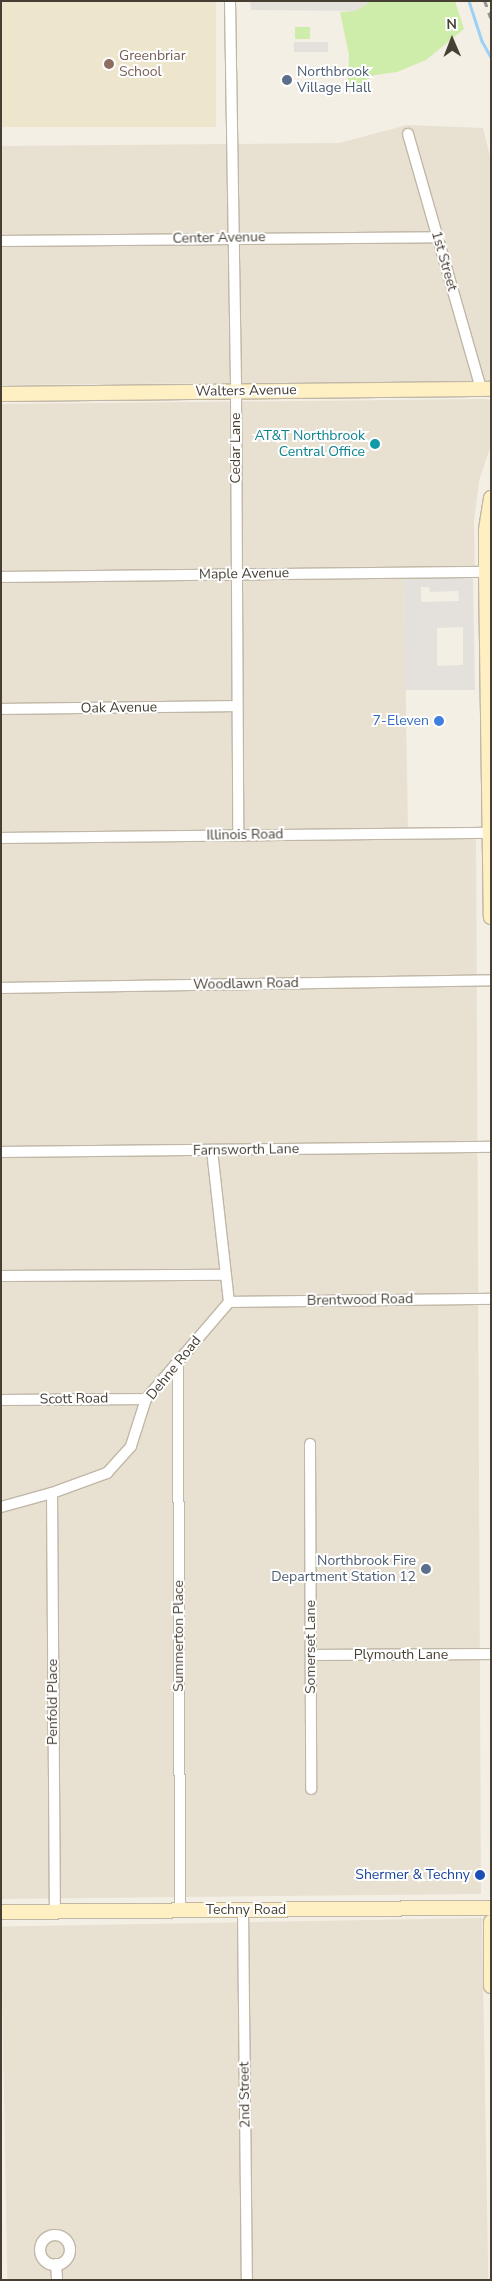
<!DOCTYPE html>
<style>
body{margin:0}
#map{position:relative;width:492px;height:2281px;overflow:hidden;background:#f4efe5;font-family:"Nunito Sans",sans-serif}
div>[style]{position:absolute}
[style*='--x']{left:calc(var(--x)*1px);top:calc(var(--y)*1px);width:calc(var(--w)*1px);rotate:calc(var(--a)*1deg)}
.residential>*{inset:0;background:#e8e1d2;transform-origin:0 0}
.education>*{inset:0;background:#eee5cd;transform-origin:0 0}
.green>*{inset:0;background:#ceecaa;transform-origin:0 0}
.parking>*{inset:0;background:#e4e1dd;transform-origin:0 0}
.stream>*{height:2.5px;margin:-1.25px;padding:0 1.25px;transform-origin:1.25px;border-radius:1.25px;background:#9bd1f6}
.roads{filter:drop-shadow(1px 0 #c0b7a6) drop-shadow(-1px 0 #c0b7a6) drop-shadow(0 1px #c0b7a6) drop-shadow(0 -1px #c0b7a6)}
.street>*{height:10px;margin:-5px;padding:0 5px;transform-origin:5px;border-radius:5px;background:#fff}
.street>.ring{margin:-5px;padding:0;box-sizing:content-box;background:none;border:10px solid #fff;border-radius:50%}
.secondary>*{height:14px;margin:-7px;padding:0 7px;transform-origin:7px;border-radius:7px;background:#fff0c3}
.rail>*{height:2.5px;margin-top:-1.25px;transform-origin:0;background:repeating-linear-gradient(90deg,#959595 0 6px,transparent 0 12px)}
.dots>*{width:14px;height:14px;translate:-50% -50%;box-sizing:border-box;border:2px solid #fff;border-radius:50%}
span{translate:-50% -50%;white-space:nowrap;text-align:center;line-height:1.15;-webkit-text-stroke:4px #fff;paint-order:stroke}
.education-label{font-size:14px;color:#785e54}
.left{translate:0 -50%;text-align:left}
.service-label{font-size:14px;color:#4e5e75}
.right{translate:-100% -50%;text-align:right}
.street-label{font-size:14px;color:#473f34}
.culture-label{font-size:14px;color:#0d838f}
.shop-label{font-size:14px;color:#366cbe}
.transit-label{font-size:14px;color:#164399}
.frame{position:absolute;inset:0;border:2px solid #473f34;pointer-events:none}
.north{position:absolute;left:427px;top:15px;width:50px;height:50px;-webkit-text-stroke:4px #fff;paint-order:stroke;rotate:359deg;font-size:14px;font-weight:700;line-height:20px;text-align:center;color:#473f34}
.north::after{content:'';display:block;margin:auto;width:18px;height:22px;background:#473f34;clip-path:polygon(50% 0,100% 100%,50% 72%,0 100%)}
</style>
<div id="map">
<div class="residential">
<i style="clip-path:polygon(407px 125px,483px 128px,491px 160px,491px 381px,1px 385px,1px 146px,339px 143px)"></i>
<i style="clip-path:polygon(485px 399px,491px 400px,491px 445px,479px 481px,474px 522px,475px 577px,404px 579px,408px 830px,476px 829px,481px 1894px,1px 1899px,1px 404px)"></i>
<i style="left:482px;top:1918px;width:362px;height:481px;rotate:89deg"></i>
</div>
<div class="education">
<i style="left:1px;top:1px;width:215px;height:126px"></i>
</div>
<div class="green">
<i style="clip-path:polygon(371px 1px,455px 1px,464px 29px,426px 60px,397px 72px,375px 75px,367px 79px,363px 87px,351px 87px,348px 79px,349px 55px,340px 12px,355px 11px)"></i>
<i style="left:295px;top:27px;width:15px;height:12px"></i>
</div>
<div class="parking">
<i style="clip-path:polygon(250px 1px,371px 1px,355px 11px,251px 10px)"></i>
<i style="left:328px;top:42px;width:10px;height:34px;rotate:90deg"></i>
<i style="clip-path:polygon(evenodd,473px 577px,475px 690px,405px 690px,404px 579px,473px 577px,421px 587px,429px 587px,430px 592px,458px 591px,459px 601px,421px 602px,421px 587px,473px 577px,463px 627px,463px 665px,437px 666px,437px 628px,463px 627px)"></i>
</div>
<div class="stream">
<i style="--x:469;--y:1;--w:42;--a:72"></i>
<i style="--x:482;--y:41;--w:18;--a:61"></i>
</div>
<div class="roads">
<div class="street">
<i style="--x:230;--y:1;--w:391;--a:89.1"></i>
<i style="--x:236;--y:392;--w:443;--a:89.7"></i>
<i style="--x:408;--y:134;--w:264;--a:74"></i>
<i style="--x:1;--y:241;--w:435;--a:-0.5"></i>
<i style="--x:1;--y:577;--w:485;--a:-0.6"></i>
<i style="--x:1;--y:709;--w:235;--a:-0.7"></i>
<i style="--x:1;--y:838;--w:488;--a:-0.6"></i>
<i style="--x:1;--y:988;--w:490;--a:-0.9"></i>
<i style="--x:1;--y:1152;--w:490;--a:-0.6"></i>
<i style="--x:1;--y:1276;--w:224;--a:-0.3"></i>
<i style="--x:229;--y:1302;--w:262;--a:-0.7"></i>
<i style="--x:178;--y:1361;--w:549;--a:89.79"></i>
<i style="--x:1;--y:1400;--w:145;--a:-0.4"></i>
<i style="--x:310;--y:1444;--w:345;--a:89.8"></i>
<i style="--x:52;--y:1493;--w:418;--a:89.6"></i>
<i style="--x:1;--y:1507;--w:53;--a:-15.4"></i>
<i style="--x:52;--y:1493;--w:59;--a:-20"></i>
<i style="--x:107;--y:1473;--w:36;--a:-48"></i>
<i style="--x:131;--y:1446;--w:49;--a:-72.3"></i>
<i style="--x:146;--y:1399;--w:128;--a:-49.4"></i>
<i style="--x:229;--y:1302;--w:153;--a:-96.4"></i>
<i style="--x:311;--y:1655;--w:180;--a:-0.3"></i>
<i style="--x:243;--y:1910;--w:370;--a:89.4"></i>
<i class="ring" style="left:40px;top:2235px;width:20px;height:20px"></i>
<i style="--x:56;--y:2264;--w:16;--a:86"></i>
</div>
<div class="secondary">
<i style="--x:1;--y:394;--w:490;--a:-0.6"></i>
<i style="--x:491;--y:498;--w:33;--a:99"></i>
<i style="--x:486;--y:531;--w:41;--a:90"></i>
<i style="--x:486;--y:572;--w:345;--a:89.2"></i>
<i style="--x:1;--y:1912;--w:490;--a:-0.5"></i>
<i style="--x:491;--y:1922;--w:64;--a:90"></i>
</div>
</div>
<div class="rail">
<i style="--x:485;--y:1;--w:18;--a:71"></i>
</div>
<div class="dots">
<i style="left:109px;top:64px;background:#8d6e63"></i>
<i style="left:287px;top:80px;background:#5c6f8a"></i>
<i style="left:375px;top:444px;background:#0f9aa8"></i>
<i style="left:439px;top:721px;background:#3f7fe0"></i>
<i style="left:426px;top:1569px;background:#5c6f8a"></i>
<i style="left:480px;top:1875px;background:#1a4fb4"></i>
</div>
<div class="education-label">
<span class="left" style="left:119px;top:64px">Greenbriar<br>School</span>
</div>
<div class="service-label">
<span class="left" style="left:297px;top:80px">Northbrook<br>Village Hall</span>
<span class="right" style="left:416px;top:1569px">Northbrook Fire<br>Department Station 12</span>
</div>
<div class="street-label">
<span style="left:219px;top:238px;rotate:-1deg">Center Avenue</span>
<span style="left:444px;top:261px;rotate:74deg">1st Street</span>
<span style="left:246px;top:391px;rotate:-1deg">Walters Avenue</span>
<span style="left:236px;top:448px;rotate:-90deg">Cedar Lane</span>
<span style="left:244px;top:574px;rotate:-1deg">Maple Avenue</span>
<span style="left:119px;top:708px;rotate:-1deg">Oak Avenue</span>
<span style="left:245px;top:835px;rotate:-1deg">Illinois Road</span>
<span style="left:246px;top:984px;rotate:-1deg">Woodlawn Road</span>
<span style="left:246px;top:1150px;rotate:-1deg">Farnsworth Lane</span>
<span style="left:360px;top:1300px;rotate:-1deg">Brentwood Road</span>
<span style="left:174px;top:1368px;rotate:-51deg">Dehne Road</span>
<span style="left:74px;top:1399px;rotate:-1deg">Scott Road</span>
<span style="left:179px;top:1636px;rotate:-90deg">Summerton Place</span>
<span style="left:311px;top:1647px;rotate:-90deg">Somerset Lane</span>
<span style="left:401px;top:1655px">Plymouth Lane</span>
<span style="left:53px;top:1702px;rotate:-90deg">Penfold Place</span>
<span style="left:246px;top:1910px">Techny Road</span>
<span style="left:245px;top:2095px;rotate:-91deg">2nd Street</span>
</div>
<div class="culture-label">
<span class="right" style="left:365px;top:444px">AT&amp;T Northbrook<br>Central Office</span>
</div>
<div class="shop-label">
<span class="right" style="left:429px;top:721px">7-Eleven</span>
</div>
<div class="transit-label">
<span class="right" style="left:470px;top:1875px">Shermer &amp; Techny</span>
</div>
<div class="frame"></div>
<div class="north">N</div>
</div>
